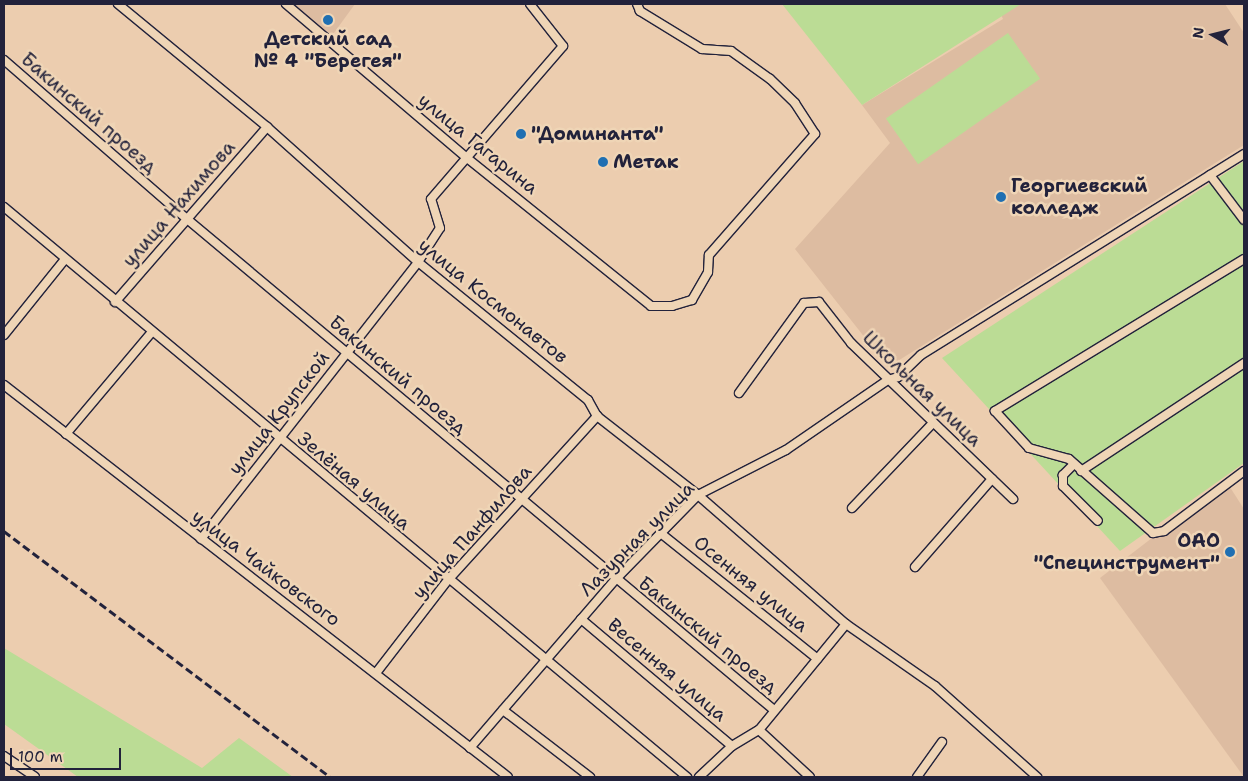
<!DOCTYPE html>
<meta charset="utf-8">
<style>
body{margin:0}
#map{position:relative;width:1248px;height:781px;overflow:hidden;background:#eccdaf;font-family:"Shantell Sans",sans-serif}
div>[style]{position:absolute}
[style*='--x']{left:calc(var(--x)*1px);top:calc(var(--y)*1px);width:calc(var(--w)*1px);rotate:calc(var(--a)*1deg)}
.built>*{inset:0;background:#ddbca1}
.green>*{inset:0;background:#bbdc95;transform-origin:0 0}
.roads{filter:drop-shadow(1px 0 #22223b) drop-shadow(-1px 0 #22223b) drop-shadow(0 1px #22223b) drop-shadow(0 -1px #22223b)}
.minor>*{height:8px;margin:-4px;padding:0 4px;transform-origin:4px;border-radius:4px;background:#efd5b6}
.rail>*{height:2.5px;margin-top:-1.25px;transform-origin:0;background:repeating-linear-gradient(90deg,#22223b 0 8px,transparent 0 12px)}
.dots>*{width:14px;height:14px;translate:-50% -50%;box-sizing:border-box;border:2px solid #efd5b6;border-radius:50%}
span{translate:-50% -50%;white-space:nowrap;text-align:center;line-height:1.15;-webkit-text-stroke:5px #efd5b6;paint-order:stroke}
.poi-label{font-size:19px;color:#22223b;font-weight:700}
.left{translate:0 -50%;text-align:left}
.right{translate:-100% -50%;text-align:right}
.street-label{font-size:19px;color:#22223b}
.frame{position:absolute;inset:0;border:5px solid #22223b;pointer-events:none}
.north{position:absolute;left:1188px;top:10px;width:50px;height:50px;-webkit-text-stroke:4px #efd5b6;paint-order:stroke;rotate:278deg;font-size:14px;font-weight:700;line-height:20px;text-align:center;color:#22223b}
.north::after{content:'';display:block;margin:auto;width:18px;height:22px;background:#22223b;clip-path:polygon(50% 0,100% 100%,50% 72%,0 100%)}
.scale{position:absolute;left:10px;top:748px;width:111px;height:22px;box-sizing:border-box;border:2px solid #22223b;border-top:0;padding-left:6px;font-size:15px;line-height:18px;white-space:nowrap;color:#22223b;-webkit-text-stroke:4px #efd5b6;paint-order:stroke}
</style>
<div id="map">
<div class="built">
<i style="clip-path:polygon(294px 4px,355px 4px,331px 37px)"></i>
<i style="clip-path:polygon(996px 4px,1225px 4px,1244px 33px,1244px 145px,888px 367px,795px 249px,890px 143px,862px 105px,1003px 19px)"></i>
<i style="clip-path:polygon(1226px 481px,1244px 509px,1244px 777px,1100px 578px)"></i>
</div>
<div class="green">
<i style="clip-path:polygon(782px 4px,1021px 4px,862px 105px)"></i>
<i style="left:1008px;top:33px;width:56px;height:149px;rotate:55deg"></i>
<i style="clip-path:polygon(1244px 161px,1244px 463px,1120px 551px,942px 358px)"></i>
<i style="clip-path:polygon(4px 648px,202px 768px,239px 738px,293px 777px,78px 777px,4px 724px)"></i>
</div>
<div class="roads">
<div class="minor">
<i style="--x:118;--y:4;--w:193;--a:39.5"></i>
<i style="--x:267;--y:127;--w:203;--a:41.8"></i>
<i style="--x:418;--y:262;--w:219;--a:39.1"></i>
<i style="--x:588;--y:400;--w:18;--a:61"></i>
<i style="--x:597;--y:416;--w:128;--a:38"></i>
<i style="--x:698;--y:495;--w:196;--a:41.1"></i>
<i style="--x:846;--y:624;--w:108;--a:34.9"></i>
<i style="--x:935;--y:686;--w:137;--a:41.7"></i>
<i style="--x:286;--y:4;--w:238;--a:40.4"></i>
<i style="--x:467;--y:158;--w:236;--a:38.8"></i>
<i style="--x:651;--y:306;--w:21;--a:0"></i>
<i style="--x:672;--y:306;--w:21;--a:-17"></i>
<i style="--x:692;--y:300;--w:32;--a:-60"></i>
<i style="--x:708;--y:272;--w:17;--a:-87"></i>
<i style="--x:709;--y:255;--w:161;--a:-48.8"></i>
<i style="--x:815;--y:134;--w:37;--a:-123"></i>
<i style="--x:795;--y:103;--w:35;--a:-136"></i>
<i style="--x:770;--y:79;--w:48;--a:-144.3"></i>
<i style="--x:731;--y:51;--w:29;--a:-176"></i>
<i style="--x:702;--y:49;--w:73;--a:-148.5"></i>
<i style="--x:640;--y:11;--w:8;--a:-113"></i>
<i style="--x:4;--y:60;--w:242;--a:41"></i>
<i style="--x:187;--y:219;--w:765;--a:39.91"></i>
<i style="--x:1210;--y:175;--w:56;--a:52.9"></i>
<i style="--x:4;--y:207;--w:890;--a:39.85"></i>
<i style="--x:1244;--y:259;--w:292;--a:148.6"></i>
<i style="--x:995;--y:411;--w:50;--a:47.4"></i>
<i style="--x:1029;--y:448;--w:41;--a:15.4"></i>
<i style="--x:1069;--y:459;--w:112;--a:41.4"></i>
<i style="--x:1153;--y:533;--w:11;--a:-10"></i>
<i style="--x:1164;--y:531;--w:100;--a:-36.9"></i>
<i style="--x:115;--y:302;--w:232;--a:-49"></i>
<i style="--x:4;--y:335;--w:97;--a:-51.2"></i>
<i style="--x:4;--y:385;--w:638;--a:37.87"></i>
<i style="--x:739;--y:393;--w:111;--a:-54.2"></i>
<i style="--x:804;--y:303;--w:15;--a:-4"></i>
<i style="--x:819;--y:302;--w:52;--a:52"></i>
<i style="--x:851;--y:343;--w:225;--a:43.9"></i>
<i style="--x:66;--y:434;--w:132;--a:-49.9"></i>
<i style="--x:1074;--y:464;--w:16;--a:135"></i>
<i style="--x:1063;--y:475;--w:11;--a:90"></i>
<i style="--x:1063;--y:486;--w:49;--a:45"></i>
<i style="--x:1081;--y:471;--w:196;--a:-33.5"></i>
<i style="--x:852;--y:508;--w:117;--a:-46.4"></i>
<i style="--x:663;--y:535;--w:198;--a:38.7"></i>
<i style="--x:201;--y:539;--w:352;--a:-51.9"></i>
<i style="--x:418;--y:262;--w:40;--a:-57.1"></i>
<i style="--x:440;--y:228;--w:30;--a:-107"></i>
<i style="--x:431;--y:199;--w:202;--a:-49.2"></i>
<i style="--x:563;--y:46;--w:53;--a:-128.2"></i>
<i style="--x:915;--y:567;--w:117;--a:-48.8"></i>
<i style="--x:581;--y:619;--w:197;--a:40.1"></i>
<i style="--x:376;--y:673;--w:118;--a:-52.3"></i>
<i style="--x:448;--y:580;--w:222;--a:-47.7"></i>
<i style="--x:503;--y:710;--w:110;--a:37.6"></i>
<i style="--x:759;--y:730;--w:69;--a:42.7"></i>
<i style="--x:470;--y:748;--w:222;--a:-49.2"></i>
<i style="--x:615;--y:580;--w:119;--a:-45.7"></i>
<i style="--x:698;--y:495;--w:99;--a:-27.1"></i>
<i style="--x:786;--y:450;--w:124;--a:-34.5"></i>
<i style="--x:888;--y:380;--w:10;--a:-17"></i>
<i style="--x:898;--y:377;--w:32;--a:-44"></i>
<i style="--x:921;--y:355;--w:380;--a:-31.9"></i>
<i style="--x:4;--y:756;--w:37;--a:34"></i>
<i style="--x:699;--y:777;--w:45;--a:-43.2"></i>
<i style="--x:732;--y:746;--w:31;--a:-31"></i>
<i style="--x:759;--y:730;--w:137;--a:-50.6"></i>
<i style="--x:917;--y:777;--w:43;--a:-54.5"></i>
</div>
</div>
<div class="rail">
<i style="--x:4;--y:531;--w:409;--a:37"></i>
</div>
<div class="dots">
<i style="left:328px;top:20px;background:#1f6fb2"></i>
<i style="left:521px;top:134px;background:#1f6fb2"></i>
<i style="left:603px;top:162px;background:#1f6fb2"></i>
<i style="left:1001px;top:197px;background:#1f6fb2"></i>
<i style="left:1230px;top:552px;background:#1f6fb2"></i>
</div>
<div class="poi-label">
<span style="left:328px;top:50px">Детский сад<br>№ 4 "Берегея"</span>
<span class="left" style="left:531px;top:134px">"Доминанта"</span>
<span class="left" style="left:613px;top:162px">Метак</span>
<span class="left" style="left:1011px;top:197px">Георгиевский<br>колледж</span>
<span class="right" style="left:1220px;top:552px">ОАО<br>"Специнструмент"</span>
</div>
<div class="street-label">
<span style="left:89px;top:113px;rotate:41deg">Бакинский проезд</span>
<span style="left:478px;top:144px;rotate:39deg">улица Гагарина</span>
<span style="left:179px;top:204px;rotate:-49deg">улица Нахимова</span>
<span style="left:493px;top:301px;rotate:39deg">улица Космонавтов</span>
<span style="left:398px;top:375px;rotate:40deg">Бакинский проезд</span>
<span style="left:922px;top:389px;rotate:44deg">Школьная улица</span>
<span style="left:279px;top:413px;rotate:-52deg">улица Крупской</span>
<span style="left:354px;top:481px;rotate:40deg">Зелёная улица</span>
<span style="left:472px;top:532px;rotate:-49deg">улица Панфилова</span>
<span style="left:637px;top:539px;rotate:-45deg">Лазурная улица</span>
<span style="left:266px;top:568px;rotate:37deg">улица Чайковского</span>
<span style="left:751px;top:584px;rotate:39deg">Осенняя улица</span>
<span style="left:708px;top:635px;rotate:39deg">Бакинский проезд</span>
<span style="left:667px;top:670px;rotate:40deg">Весенняя улица</span>
</div>
<div class="frame"></div>
<div class="north">N</div>
<div class="scale">100 m</div>
</div>
